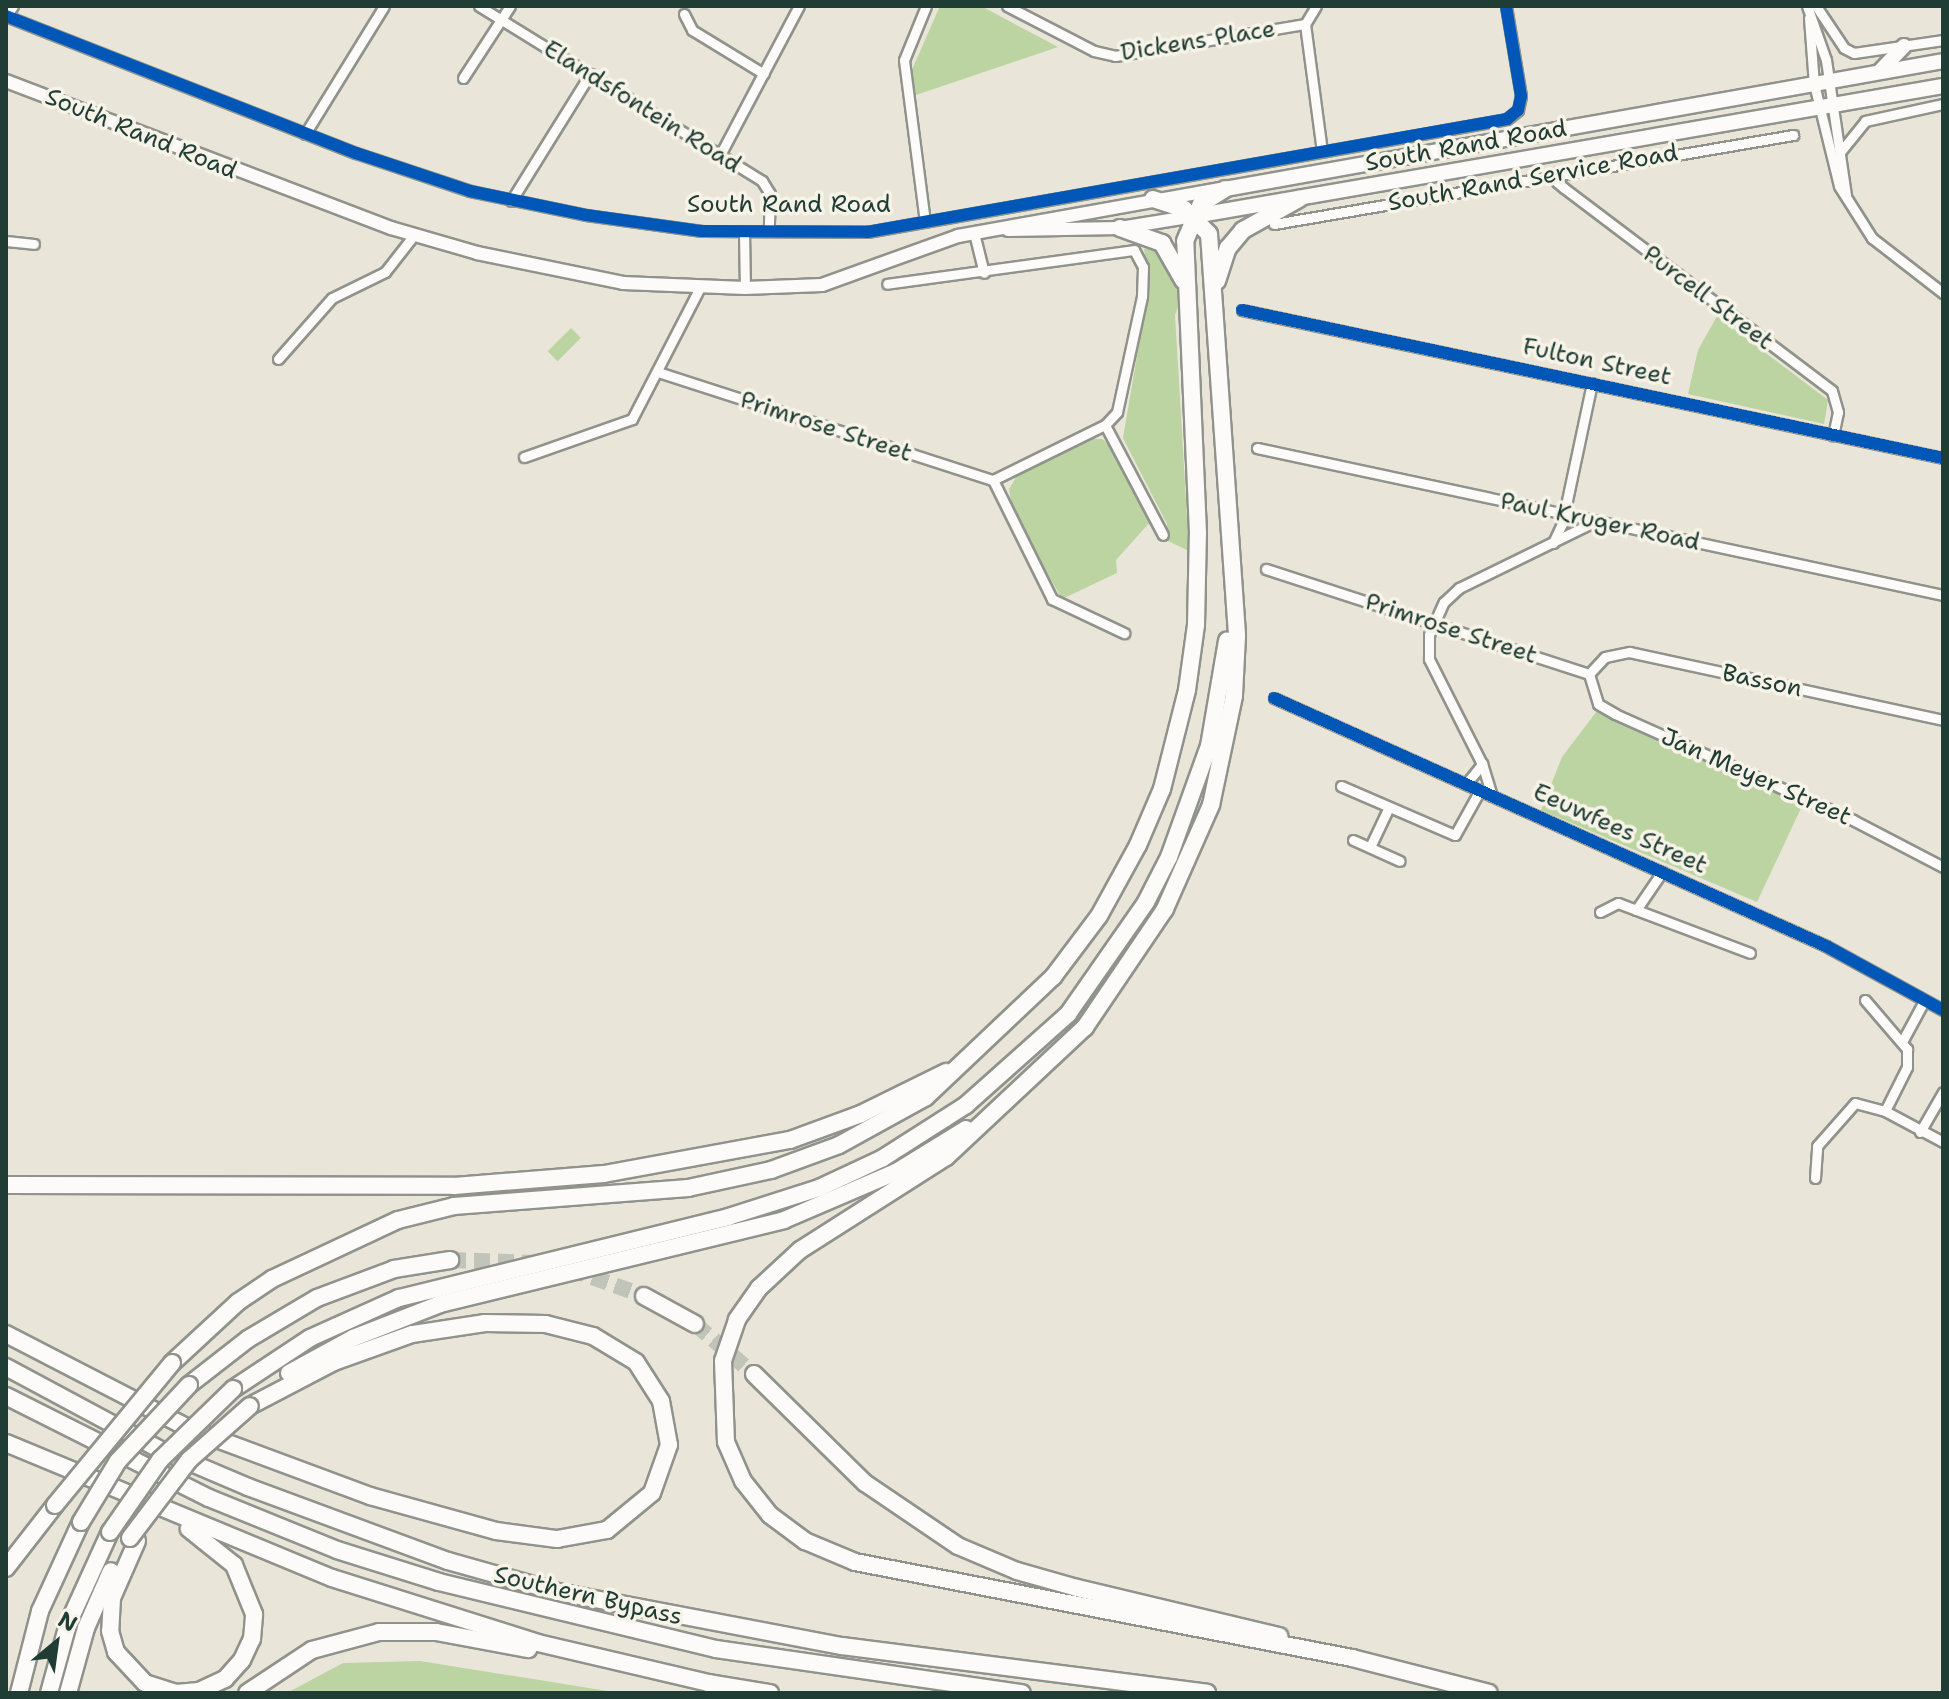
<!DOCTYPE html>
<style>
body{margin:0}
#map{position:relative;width:1949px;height:1699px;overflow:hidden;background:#e9e6d9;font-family:"Shantell Sans",sans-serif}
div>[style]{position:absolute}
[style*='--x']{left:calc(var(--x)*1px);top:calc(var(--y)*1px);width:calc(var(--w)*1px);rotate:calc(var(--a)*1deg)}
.green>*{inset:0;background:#bbd4a1;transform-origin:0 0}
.highway-tunnel>*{height:16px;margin-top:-8px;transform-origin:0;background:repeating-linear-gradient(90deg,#c1c4b8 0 16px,transparent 0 24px)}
.roads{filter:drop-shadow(2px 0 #8f938b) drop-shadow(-2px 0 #8f938b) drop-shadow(0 2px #8f938b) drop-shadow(0 -2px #8f938b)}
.street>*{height:9px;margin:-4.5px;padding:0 4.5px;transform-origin:4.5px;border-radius:4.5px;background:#fcfbf9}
.secondary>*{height:12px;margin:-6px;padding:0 6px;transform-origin:6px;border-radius:6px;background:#fcfbf9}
.primary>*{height:14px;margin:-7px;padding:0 7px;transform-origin:7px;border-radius:7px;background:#fcfbf9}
.highway>*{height:16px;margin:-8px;padding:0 8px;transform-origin:8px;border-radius:8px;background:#fcfbf9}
.bridges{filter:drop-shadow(2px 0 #8f938b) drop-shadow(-2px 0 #8f938b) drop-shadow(0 2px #8f938b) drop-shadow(0 -2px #8f938b)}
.highway-bridge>*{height:16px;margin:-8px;padding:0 8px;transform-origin:8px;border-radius:8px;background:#fcfbf9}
.cycleway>*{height:12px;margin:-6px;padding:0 6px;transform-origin:6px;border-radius:6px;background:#0057b8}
span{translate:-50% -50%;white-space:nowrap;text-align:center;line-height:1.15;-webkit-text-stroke:7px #f7f3e8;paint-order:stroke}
.street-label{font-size:24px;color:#1f3d34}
.frame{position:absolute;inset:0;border:8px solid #1f3d34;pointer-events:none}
.north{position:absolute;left:16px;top:1603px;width:80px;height:80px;-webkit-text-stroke:6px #f7f3e8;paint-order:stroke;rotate:29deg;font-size:22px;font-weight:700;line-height:32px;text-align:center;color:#1f3d34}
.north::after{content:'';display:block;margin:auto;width:28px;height:36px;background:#1f3d34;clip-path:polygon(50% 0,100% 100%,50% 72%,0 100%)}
</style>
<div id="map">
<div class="green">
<i style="clip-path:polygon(940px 6px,981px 6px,1058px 47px,916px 95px,911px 72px)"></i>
<i style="clip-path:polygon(1161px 245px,1178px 270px,1181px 300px,1175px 315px,1189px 551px,1168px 541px,1167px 524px,1123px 438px,1149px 286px,1144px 249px)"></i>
<i style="clip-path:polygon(1717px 316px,1828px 400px,1824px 424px,1688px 394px,1698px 350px)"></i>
<i style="left:571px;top:328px;width:14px;height:33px;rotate:45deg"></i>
<i style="clip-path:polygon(1088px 439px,1102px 439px,1113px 447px,1151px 521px,1116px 560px,1117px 573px,1062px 599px,1013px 513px,1009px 489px,1018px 474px)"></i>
<i style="clip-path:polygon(1597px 711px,1803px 804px,1757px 902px,1541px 810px,1562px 757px)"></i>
<i style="clip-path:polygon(420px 1661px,620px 1693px,287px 1693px,343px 1663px)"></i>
</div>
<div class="highway-tunnel">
<i style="--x:450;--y:1260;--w:86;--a:2"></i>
<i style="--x:570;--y:1269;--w:79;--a:20"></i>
<i style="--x:695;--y:1324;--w:77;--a:40.3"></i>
</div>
<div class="roads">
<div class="street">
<i style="--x:479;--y:6;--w:333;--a:31.7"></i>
<i style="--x:762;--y:181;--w:15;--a:58"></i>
<i style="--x:770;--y:194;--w:35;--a:92"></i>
<i style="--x:1007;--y:6;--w:98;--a:27.3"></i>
<i style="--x:1094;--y:51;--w:22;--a:13"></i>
<i style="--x:1115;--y:56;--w:193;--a:-9.6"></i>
<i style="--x:1316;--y:6;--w:21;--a:121"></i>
<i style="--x:1305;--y:24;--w:129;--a:82.4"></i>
<i style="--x:1807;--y:6;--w:57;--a:70.6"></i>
<i style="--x:1826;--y:60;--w:137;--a:81.6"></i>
<i style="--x:1816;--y:6;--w:50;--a:56.3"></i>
<i style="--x:1844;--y:48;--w:11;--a:27"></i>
<i style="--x:1854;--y:53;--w:90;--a:-8.3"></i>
<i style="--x:684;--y:14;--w:18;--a:63"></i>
<i style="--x:692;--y:30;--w:84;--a:31.4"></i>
<i style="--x:6;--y:16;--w:376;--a:21.4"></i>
<i style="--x:356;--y:153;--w:120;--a:18.4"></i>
<i style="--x:470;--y:191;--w:118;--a:11.7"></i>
<i style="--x:586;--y:215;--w:117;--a:7.9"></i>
<i style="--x:702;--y:231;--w:165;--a:0.3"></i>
<i style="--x:867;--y:232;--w:650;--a:-10.01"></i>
<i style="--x:1507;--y:119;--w:14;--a:-39"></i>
<i style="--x:1518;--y:110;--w:14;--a:-78"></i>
<i style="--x:1521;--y:96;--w:91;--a:-99.5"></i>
<i style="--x:6;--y:16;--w:12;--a:-55"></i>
<i style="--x:1809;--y:18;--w:66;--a:85.7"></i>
<i style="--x:1814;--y:84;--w:105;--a:76.2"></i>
<i style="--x:1839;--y:186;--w:62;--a:57.6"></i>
<i style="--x:1872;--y:238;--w:90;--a:37.8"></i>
<i style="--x:463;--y:78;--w:86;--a:-56.9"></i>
<i style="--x:305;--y:134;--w:150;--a:-58.3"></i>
<i style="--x:1841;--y:151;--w:38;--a:-51"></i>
<i style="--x:1865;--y:121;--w:80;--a:-12.3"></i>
<i style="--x:720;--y:155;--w:169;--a:-62.1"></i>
<i style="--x:1558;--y:172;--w:10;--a:96"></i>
<i style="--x:1557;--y:182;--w:9;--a:41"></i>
<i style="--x:1564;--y:188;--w:336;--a:37.1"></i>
<i style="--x:1832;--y:391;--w:22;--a:74"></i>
<i style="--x:1838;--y:412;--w:24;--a:102"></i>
<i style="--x:511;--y:201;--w:150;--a:-58.1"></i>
<i style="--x:925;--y:222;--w:163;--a:-97.4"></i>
<i style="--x:904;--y:60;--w:58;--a:-67.8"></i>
<i style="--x:1274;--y:224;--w:527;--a:-9.73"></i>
<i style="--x:744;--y:232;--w:56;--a:89"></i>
<i style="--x:974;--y:233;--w:41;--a:76"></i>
<i style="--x:6;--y:241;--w:28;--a:6"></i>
<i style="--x:1242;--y:310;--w:716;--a:11.92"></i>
<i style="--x:278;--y:359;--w:81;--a:-48.5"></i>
<i style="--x:332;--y:298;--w:59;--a:-26.1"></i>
<i style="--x:385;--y:272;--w:47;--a:-51.9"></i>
<i style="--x:658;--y:372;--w:352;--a:17.9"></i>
<i style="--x:993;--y:480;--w:125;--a:-26.2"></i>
<i style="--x:1105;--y:425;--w:18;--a:-47"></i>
<i style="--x:1117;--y:412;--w:119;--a:-77.8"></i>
<i style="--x:1142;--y:296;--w:29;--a:-88"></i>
<i style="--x:1143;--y:267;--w:19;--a:-118"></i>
<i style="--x:1134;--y:250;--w:249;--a:172.2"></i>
<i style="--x:1105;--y:425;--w:124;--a:62.2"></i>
<i style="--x:1257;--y:448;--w:702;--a:12.09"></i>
<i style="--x:524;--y:457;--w:114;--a:-19.4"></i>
<i style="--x:632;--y:419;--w:148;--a:-62.7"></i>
<i style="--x:993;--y:480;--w:133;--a:63.6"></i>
<i style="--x:1052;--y:599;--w:80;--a:25.3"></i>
<i style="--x:1553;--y:543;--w:21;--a:-65"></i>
<i style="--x:1562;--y:524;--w:144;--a:-78"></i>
<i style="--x:1266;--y:569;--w:340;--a:18"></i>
<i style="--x:1589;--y:674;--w:31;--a:73"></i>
<i style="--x:1598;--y:704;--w:20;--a:30"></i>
<i style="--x:1615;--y:714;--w:261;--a:24"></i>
<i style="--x:1853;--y:820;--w:102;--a:27.6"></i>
<i style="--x:1589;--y:674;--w:23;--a:-47"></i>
<i style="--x:1605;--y:657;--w:25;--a:-12"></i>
<i style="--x:1629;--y:652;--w:321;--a:12.2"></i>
<i style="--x:1274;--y:698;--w:605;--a:24.19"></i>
<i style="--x:1826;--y:946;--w:133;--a:28.7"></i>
<i style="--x:1466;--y:784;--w:26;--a:-51"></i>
<i style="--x:1341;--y:786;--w:124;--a:23.3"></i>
<i style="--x:1455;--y:835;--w:51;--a:-60.9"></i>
<i style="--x:1492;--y:796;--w:34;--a:-107"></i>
<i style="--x:1482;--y:764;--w:118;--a:-116.8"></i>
<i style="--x:1429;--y:659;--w:24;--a:-90"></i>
<i style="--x:1429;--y:635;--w:36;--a:-66"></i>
<i style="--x:1444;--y:602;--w:21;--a:-43"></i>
<i style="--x:1459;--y:588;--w:153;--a:-26.1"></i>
<i style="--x:1353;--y:840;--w:51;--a:24.1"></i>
<i style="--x:1370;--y:847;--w:44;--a:-64.6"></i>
<i style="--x:1636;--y:910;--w:46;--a:-55.6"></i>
<i style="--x:1600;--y:912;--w:20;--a:-27"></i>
<i style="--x:1618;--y:903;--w:141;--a:20.7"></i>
<i style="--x:1865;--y:1000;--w:65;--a:49.4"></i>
<i style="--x:1907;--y:1049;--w:18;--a:90"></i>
<i style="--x:1907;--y:1067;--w:49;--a:116.6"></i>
<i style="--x:1903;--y:1040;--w:44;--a:-61.7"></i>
<i style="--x:1920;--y:1132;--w:46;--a:-60.1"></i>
<i style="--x:1815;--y:1178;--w:32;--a:-86"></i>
<i style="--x:1817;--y:1146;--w:57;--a:-48.5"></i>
<i style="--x:1855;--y:1103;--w:31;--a:15"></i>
<i style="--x:1885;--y:1111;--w:66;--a:28.1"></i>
</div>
<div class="secondary">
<i style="--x:6;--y:81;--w:412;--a:20.9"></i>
<i style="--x:391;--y:228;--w:90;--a:16.2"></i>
<i style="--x:477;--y:253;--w:149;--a:11.6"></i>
<i style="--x:623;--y:283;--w:122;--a:2.3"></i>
<i style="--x:745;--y:288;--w:77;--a:-2.2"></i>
<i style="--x:822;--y:285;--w:145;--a:-19.8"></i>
<i style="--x:958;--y:236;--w:265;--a:-10.2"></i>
<i style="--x:1008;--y:230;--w:112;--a:-1"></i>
<i style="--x:1120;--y:228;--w:75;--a:-9.2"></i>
</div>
<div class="primary">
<i style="--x:1879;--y:72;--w:36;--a:-46"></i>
<i style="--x:1225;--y:189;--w:729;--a:-10.11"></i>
<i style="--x:1194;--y:216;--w:760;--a:-9.85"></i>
</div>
<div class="highway">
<i style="--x:1153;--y:199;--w:33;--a:18"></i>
<i style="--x:1184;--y:209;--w:35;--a:45"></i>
<i style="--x:1209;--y:234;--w:403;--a:86"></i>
<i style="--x:1237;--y:636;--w:60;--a:92.9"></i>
<i style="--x:1234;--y:696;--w:111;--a:101.9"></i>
<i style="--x:1211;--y:805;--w:114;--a:113.9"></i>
<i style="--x:1165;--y:909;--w:143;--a:124.1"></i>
<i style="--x:1085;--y:1027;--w:190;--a:136.9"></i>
<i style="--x:946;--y:1157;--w:173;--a:147.5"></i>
<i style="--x:800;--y:1250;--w:56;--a:137.2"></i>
<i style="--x:759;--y:1288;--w:39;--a:125"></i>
<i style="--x:737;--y:1320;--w:43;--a:108.9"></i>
<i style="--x:723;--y:1361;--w:81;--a:87.9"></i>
<i style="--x:726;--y:1442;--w:43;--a:66.4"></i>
<i style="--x:743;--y:1481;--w:43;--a:51.5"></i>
<i style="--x:770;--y:1515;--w:44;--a:36.6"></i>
<i style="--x:805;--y:1541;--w:54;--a:22.8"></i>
<i style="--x:855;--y:1562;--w:506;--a:10.93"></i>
<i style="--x:1352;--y:1658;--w:141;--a:14.3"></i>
<i style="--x:1120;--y:228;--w:45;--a:19.7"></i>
<i style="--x:1162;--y:243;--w:43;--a:60.4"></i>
<i style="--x:1217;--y:281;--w:35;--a:-72"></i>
<i style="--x:1228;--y:248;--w:23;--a:-50"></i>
<i style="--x:1243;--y:230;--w:64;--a:-29"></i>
<i style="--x:6;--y:1185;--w:448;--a:0.1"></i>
<i style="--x:454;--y:1186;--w:150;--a:-4.6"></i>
<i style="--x:604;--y:1174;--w:189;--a:-10.4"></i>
<i style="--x:790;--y:1140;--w:76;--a:-20.1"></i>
<i style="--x:861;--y:1114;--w:95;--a:-26.3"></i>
<i style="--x:644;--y:1296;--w:58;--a:28.8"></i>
<i style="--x:6;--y:1334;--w:207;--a:27.3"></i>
<i style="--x:190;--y:1429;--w:192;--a:20.4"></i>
<i style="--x:370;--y:1496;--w:131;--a:15.5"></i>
<i style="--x:496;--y:1531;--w:62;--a:7.5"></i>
<i style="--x:557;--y:1539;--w:51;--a:-10.2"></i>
<i style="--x:607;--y:1530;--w:58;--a:-39.4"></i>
<i style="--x:652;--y:1493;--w:51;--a:-70.5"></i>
<i style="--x:669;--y:1445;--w:45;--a:-100.3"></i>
<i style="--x:661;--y:1401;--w:46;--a:-122.7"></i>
<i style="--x:636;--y:1362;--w:50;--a:-148.8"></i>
<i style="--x:593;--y:1336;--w:49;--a:-165.7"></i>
<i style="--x:546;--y:1324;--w:61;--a:-179.1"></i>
<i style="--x:485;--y:1323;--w:74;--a:171.4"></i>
<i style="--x:412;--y:1334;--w:83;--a:160.3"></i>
<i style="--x:334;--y:1362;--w:95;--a:152.4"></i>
<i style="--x:172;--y:1363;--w:90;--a:-42.7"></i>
<i style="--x:238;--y:1302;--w:41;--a:-34.1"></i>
<i style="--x:272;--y:1279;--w:139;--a:-25.1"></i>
<i style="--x:398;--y:1220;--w:58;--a:-14"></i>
<i style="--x:454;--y:1206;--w:235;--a:-4.4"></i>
<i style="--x:688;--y:1188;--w:85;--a:-12.2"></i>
<i style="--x:771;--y:1170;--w:72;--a:-20.2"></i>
<i style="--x:839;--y:1145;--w:99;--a:-28.9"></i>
<i style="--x:926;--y:1097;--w:175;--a:-43.4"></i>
<i style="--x:1053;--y:977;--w:76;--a:-53"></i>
<i style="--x:1099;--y:916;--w:81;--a:-61.2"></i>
<i style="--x:1138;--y:845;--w:61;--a:-66.8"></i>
<i style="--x:1162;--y:789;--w:102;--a:-75.8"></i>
<i style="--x:1187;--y:690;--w:66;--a:-82.1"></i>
<i style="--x:1196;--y:625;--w:92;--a:-88.8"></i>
<i style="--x:1198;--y:533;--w:292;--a:-92.5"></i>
<i style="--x:1185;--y:241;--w:40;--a:-66.6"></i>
<i style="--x:1201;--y:204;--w:28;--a:-32"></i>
<i style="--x:6;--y:1367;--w:176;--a:28.2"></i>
<i style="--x:161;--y:1450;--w:95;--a:23"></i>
<i style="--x:248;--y:1487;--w:213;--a:20.3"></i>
<i style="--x:448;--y:1561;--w:114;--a:15.7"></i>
<i style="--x:558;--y:1592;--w:289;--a:10.8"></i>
<i style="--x:842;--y:1646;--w:368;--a:7.3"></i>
<i style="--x:289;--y:1373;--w:73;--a:-28.7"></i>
<i style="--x:353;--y:1338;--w:93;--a:-21.3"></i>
<i style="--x:440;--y:1304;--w:354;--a:-13.7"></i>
<i style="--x:784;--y:1220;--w:122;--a:-23.2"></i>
<i style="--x:896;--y:1172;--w:82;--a:-31.6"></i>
<i style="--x:754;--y:1374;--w:156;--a:44.5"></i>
<i style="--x:865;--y:1483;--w:112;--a:34.1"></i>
<i style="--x:958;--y:1546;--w:64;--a:23"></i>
<i style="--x:1017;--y:1571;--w:62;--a:15.8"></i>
<i style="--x:1077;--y:1588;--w:208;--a:13.4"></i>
<i style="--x:189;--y:1385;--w:75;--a:-37.9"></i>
<i style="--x:248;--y:1339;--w:80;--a:-30.7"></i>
<i style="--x:317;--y:1298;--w:82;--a:-20.6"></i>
<i style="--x:394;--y:1269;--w:57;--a:-9.1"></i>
<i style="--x:233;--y:1389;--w:92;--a:-33.5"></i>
<i style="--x:310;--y:1338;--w:98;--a:-24.2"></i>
<i style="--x:399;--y:1298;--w:339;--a:-13.8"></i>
<i style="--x:728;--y:1217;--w:96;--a:-17.7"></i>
<i style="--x:819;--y:1188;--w:71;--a:-25.1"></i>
<i style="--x:883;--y:1158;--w:98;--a:-32.6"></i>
<i style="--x:966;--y:1105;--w:137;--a:-41.7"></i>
<i style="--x:1068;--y:1014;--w:136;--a:-55.1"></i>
<i style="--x:1146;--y:902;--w:51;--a:-62.9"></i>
<i style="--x:1169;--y:857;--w:118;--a:-70.2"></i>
<i style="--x:1209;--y:746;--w:107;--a:-80.3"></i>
<i style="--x:6;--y:1396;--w:227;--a:26.7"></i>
<i style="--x:209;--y:1498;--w:138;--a:22.1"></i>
<i style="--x:337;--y:1550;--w:107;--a:17.4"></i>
<i style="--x:439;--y:1582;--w:285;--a:13.6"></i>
<i style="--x:716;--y:1649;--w:309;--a:8.2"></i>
<i style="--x:6;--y:1443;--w:353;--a:22.5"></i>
<i style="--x:332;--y:1578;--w:216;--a:17.5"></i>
<i style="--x:538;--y:1643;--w:184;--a:13.2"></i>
<i style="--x:137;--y:1541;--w:62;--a:113.7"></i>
<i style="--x:112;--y:1598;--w:33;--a:93"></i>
<i style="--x:110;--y:1631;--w:22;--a:74"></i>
<i style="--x:116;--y:1652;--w:42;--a:46.9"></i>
<i style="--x:145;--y:1683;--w:33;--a:18"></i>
<i style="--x:176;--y:1693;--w:23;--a:-5"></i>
<i style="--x:199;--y:1691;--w:29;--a:-25"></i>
<i style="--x:225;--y:1679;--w:25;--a:-48"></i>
<i style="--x:242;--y:1660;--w:23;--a:-65"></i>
<i style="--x:252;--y:1639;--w:25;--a:-85"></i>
<i style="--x:254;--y:1614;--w:53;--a:-112.2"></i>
<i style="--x:234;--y:1565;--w:58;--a:-141.3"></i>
<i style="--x:6;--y:1568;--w:80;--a:-52.1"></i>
<i style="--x:708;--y:1683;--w:63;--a:9.2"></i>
<i style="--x:19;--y:1693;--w:85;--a:-75.6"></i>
<i style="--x:40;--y:1611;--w:98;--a:-65.3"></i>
<i style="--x:49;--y:1693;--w:72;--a:-74.6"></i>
<i style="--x:68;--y:1624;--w:101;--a:-65.5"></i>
<i style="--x:68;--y:1693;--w:67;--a:-74.5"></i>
<i style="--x:86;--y:1628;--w:62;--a:-66.3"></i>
<i style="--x:247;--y:1693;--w:78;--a:-33.5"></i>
<i style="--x:312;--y:1650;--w:69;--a:-15"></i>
<i style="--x:379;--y:1632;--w:57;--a:0"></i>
<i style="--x:436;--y:1632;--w:94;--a:10.5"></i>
</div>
</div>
<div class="bridges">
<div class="highway-bridge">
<i style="--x:55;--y:1505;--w:184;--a:-50.5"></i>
<i style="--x:81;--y:1522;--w:71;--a:-58.8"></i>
<i style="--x:118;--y:1461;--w:104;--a:-46.9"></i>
<i style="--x:110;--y:1532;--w:88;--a:-55.2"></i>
<i style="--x:160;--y:1460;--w:102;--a:-44.2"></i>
<i style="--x:130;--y:1538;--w:98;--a:-52.9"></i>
<i style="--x:189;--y:1460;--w:81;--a:-41.5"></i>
</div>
</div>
<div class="cycleway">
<i style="--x:6;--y:16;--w:376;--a:21.4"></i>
<i style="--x:356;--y:153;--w:120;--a:18.4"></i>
<i style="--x:470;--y:191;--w:118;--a:11.7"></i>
<i style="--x:586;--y:215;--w:117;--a:7.9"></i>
<i style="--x:702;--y:231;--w:165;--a:0.3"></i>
<i style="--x:867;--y:232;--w:650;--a:-10.01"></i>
<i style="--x:1507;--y:119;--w:14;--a:-39"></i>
<i style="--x:1518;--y:110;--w:14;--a:-78"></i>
<i style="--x:1521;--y:96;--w:91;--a:-99.5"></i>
<i style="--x:1242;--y:310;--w:716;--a:11.92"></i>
<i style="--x:1274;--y:698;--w:605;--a:24.19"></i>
<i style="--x:1826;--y:946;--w:133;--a:28.7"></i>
</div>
<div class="street-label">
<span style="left:1198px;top:41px;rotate:-9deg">Dickens Place</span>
<span style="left:642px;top:107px;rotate:32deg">Elandsfontein Road</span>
<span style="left:141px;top:134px;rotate:22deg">South Rand Road</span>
<span style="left:1466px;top:146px;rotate:-10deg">South Rand Road</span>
<span style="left:1533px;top:178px;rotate:-10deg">South Rand Service Road</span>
<span style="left:789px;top:205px">South Rand Road</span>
<span style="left:1708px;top:298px;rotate:37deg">Purcell Street</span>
<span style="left:1597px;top:362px;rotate:12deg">Fulton Street</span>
<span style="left:826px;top:427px;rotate:18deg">Primrose Street</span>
<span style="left:1600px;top:522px;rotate:12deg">Paul Kruger Road</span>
<span style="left:1451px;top:629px;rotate:18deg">Primrose Street</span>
<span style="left:1762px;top:681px;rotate:12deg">Basson</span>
<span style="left:1756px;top:777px;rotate:24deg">Jan Meyer Street</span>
<span style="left:1620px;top:829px;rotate:24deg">Eeuwfees Street</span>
<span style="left:588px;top:1596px;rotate:13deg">Southern Bypass</span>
</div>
<div class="frame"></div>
<div class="north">N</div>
</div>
